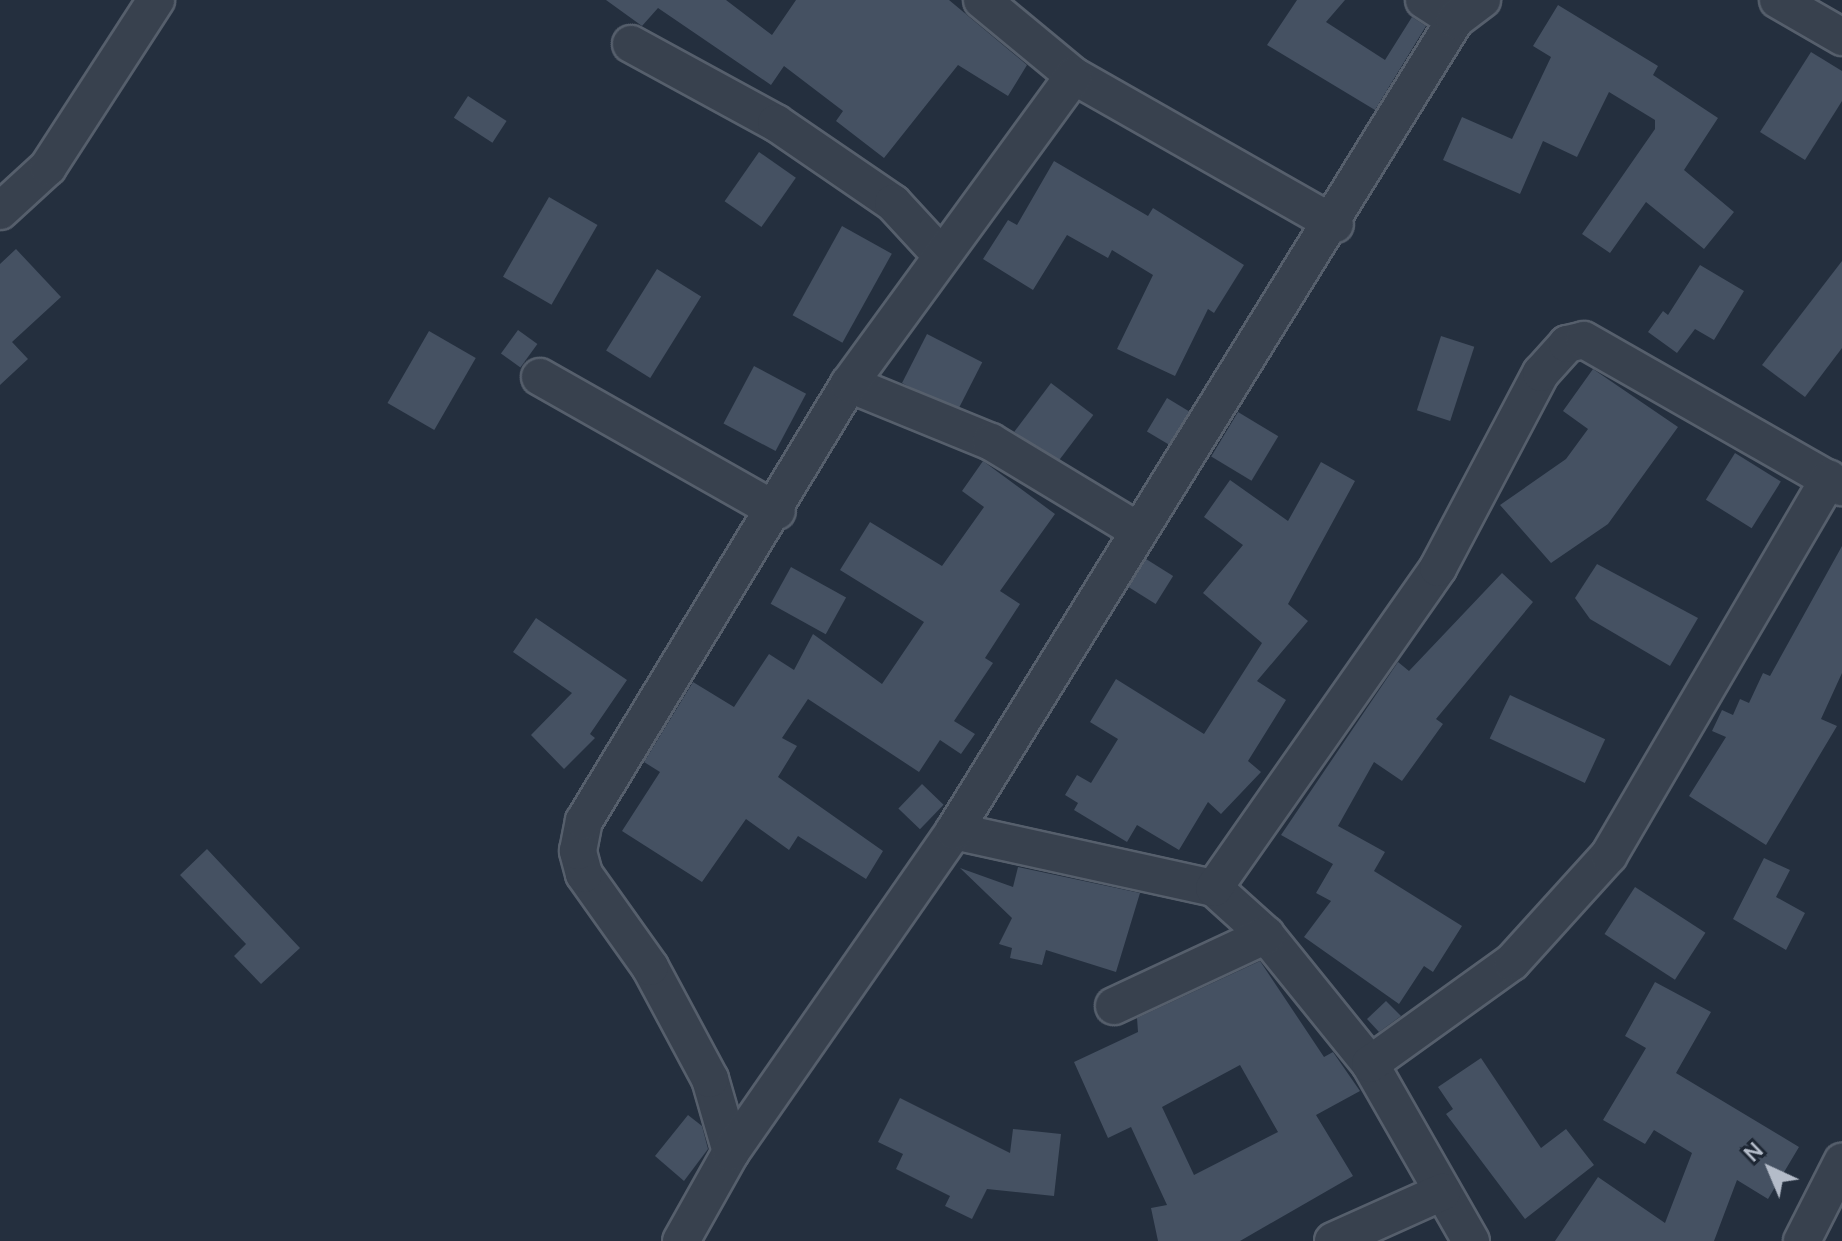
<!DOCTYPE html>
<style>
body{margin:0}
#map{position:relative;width:1842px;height:1241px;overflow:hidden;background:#242f3e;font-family:Manrope,sans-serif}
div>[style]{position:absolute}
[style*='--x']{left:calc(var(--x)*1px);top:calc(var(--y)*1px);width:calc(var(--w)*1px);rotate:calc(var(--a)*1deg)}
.building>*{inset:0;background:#455162;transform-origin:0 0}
.roads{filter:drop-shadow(2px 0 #565f6c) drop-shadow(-2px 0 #565f6c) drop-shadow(0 2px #565f6c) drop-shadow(0 -2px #565f6c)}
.street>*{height:36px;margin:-18px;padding:0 18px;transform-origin:18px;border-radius:18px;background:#38414e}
span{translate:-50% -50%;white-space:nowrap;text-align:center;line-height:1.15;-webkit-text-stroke:6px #1d2633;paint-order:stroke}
.north{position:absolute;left:1730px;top:1129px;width:80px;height:80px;-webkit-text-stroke:6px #1d2633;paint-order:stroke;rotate:316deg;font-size:22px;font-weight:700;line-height:32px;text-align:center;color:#b4bcc9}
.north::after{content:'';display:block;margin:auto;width:28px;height:36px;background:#b4bcc9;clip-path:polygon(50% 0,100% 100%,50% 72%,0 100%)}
</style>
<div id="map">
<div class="building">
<i style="clip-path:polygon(606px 0,726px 0,772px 35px,796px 0,949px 0,1027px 65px,1008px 96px,958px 65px,884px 158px,836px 121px,843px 111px,784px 66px,771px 85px,658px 8px,642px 26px)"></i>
<i style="clip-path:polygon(1297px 0,1345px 0,1326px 22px,1385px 60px,1412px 17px,1426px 26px,1375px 110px,1267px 45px)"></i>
<i style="clip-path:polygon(1558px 5px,1658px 66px,1653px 75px,1718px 118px,1684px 170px,1734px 212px,1704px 249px,1646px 202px,1610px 253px,1582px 234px,1655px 129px,1655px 120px,1609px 92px,1577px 157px,1543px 141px,1520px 194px,1443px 160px,1462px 117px,1512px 139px,1551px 57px,1533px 46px)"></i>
<i style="clip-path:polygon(1811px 52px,1842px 71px,1842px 101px,1805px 160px,1760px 132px)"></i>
<i style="left:468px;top:96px;width:46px;height:26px;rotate:33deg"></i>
<i style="left:759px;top:152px;width:45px;height:60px;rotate:35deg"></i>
<i style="clip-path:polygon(1054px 161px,1148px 216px,1153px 208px,1244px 265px,1214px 313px,1208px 309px,1175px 376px,1117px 349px,1153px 275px,1112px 250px,1108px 258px,1067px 235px,1033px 290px,983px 259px,1008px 220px,1017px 225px)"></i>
<i style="left:549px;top:197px;width:56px;height:92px;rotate:30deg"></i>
<i style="left:842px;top:226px;width:57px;height:102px;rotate:29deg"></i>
<i style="clip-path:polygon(16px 249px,61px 297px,12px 342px,28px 359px,0 385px,0 264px)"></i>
<i style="clip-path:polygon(1842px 261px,1842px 348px,1805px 397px,1762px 365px)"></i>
<i style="clip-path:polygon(1700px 265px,1744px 291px,1714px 340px,1695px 329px,1677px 353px,1648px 332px,1663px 311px,1668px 315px)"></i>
<i style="left:657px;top:269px;width:52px;height:96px;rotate:32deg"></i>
<i style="left:518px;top:330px;width:24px;height:29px;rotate:36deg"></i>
<i style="left:429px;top:331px;width:54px;height:83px;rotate:30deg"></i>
<i style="left:927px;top:334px;width:62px;height:55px;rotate:27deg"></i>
<i style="left:1441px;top:336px;width:35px;height:78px;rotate:18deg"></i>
<i style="left:754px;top:366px;width:59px;height:65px;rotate:28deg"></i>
<i style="clip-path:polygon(1593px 369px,1678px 427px,1608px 524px,1551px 563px,1500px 505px,1566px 459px,1588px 429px,1563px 411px)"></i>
<i style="left:1051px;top:383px;width:53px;height:61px;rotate:37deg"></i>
<i style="left:1167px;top:398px;width:26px;height:39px;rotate:31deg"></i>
<i style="left:1238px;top:412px;width:47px;height:52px;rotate:31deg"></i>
<i style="left:1735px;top:453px;width:54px;height:55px;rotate:32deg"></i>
<i style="clip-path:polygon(983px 461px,1055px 514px,1000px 591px,1020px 604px,985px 658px,993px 663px,954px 721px,975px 734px,961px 754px,940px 740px,919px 772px,808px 699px,782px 738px,797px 746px,778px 777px,883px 851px,866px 879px,798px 836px,789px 850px,746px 819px,702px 882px,622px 831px,660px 772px,644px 762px,693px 682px,734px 707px,769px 654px,794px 670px,813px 634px,882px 684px,924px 622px,840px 570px,870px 522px,942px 566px,984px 507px,962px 491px)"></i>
<i style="clip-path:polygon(1321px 462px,1355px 481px,1288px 604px,1308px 621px,1257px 681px,1286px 700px,1248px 761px,1261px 772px,1221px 814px,1208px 802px,1179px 850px,1137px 825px,1127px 842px,1074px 810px,1078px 803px,1065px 795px,1077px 775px,1091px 783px,1118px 739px,1090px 722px,1116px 679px,1204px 734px,1262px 643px,1203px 593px,1243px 545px,1204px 517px,1230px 480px,1288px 521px)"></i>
<i style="clip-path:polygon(1842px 546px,1842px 673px,1821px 719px,1837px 726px,1766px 845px,1689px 796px,1726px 737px,1712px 731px,1722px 710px,1733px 715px,1740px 699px,1749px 703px,1763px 673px,1770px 676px)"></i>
<i style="left:1146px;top:559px;width:32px;height:33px;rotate:32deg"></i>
<i style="clip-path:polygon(1597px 564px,1698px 618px,1670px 666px,1590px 619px,1575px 598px)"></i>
<i style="left:791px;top:567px;width:63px;height:42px;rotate:29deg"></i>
<i style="clip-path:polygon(1502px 573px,1533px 602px,1436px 719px,1443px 724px,1402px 781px,1374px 762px,1338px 826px,1385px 852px,1374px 871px,1462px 926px,1433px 972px,1424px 966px,1399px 1004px,1304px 937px,1331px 901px,1316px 893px,1333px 864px,1281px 835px,1398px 662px,1409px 671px)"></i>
<i style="clip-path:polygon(536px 618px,627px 680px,590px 734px,595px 738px,564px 769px,531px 735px,572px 693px,513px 652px)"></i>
<i style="left:1510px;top:695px;width:105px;height:48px;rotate:25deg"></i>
<i style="left:922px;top:784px;width:30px;height:34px;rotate:44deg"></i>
<i style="clip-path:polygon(207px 849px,300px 948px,261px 984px,234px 956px,246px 944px,180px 875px)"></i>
<i style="clip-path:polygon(1764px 858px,1790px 870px,1776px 897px,1805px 913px,1786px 950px,1733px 919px)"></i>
<i style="clip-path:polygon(1018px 867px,1140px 893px,1116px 972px,1046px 950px,1042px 965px,1010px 958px,1012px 948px,999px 944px,1012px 918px,960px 868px,1013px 887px)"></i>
<i style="left:1635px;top:887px;width:84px;height:56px;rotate:33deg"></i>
<i style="clip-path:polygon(evenodd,1260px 961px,1324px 1057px,1333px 1052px,1360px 1091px,1316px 1115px,1353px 1176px,1240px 1241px,1158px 1241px,1151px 1208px,1167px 1205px,1131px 1127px,1108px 1138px,1074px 1062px,1138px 1032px,1137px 1018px,1260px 961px,1240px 1065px,1278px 1132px,1194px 1175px,1162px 1107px,1240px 1065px)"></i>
<i style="clip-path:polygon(1655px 982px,1711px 1012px,1676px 1073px,1799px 1147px,1768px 1199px,1737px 1180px,1714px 1241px,1555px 1241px,1598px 1177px,1665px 1223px,1692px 1153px,1654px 1130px,1645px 1144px,1603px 1120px,1646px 1048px,1625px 1036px)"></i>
<i style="clip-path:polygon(1386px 1001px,1401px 1016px,1379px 1032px,1367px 1019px)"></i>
<i style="clip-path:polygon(1481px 1058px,1541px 1148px,1566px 1129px,1594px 1165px,1525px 1219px,1446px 1114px,1453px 1109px,1438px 1087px)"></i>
<i style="clip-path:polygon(900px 1098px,1010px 1153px,1013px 1129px,1061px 1134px,1054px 1196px,987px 1189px,972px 1219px,945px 1206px,950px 1196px,896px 1169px,903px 1154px,878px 1142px)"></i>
<i style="clip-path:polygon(688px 1115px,702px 1126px,708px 1149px,684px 1181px,655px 1156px)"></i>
</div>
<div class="roads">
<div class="street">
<i style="--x:982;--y:0;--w:119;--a:39.6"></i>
<i style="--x:1074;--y:76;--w:300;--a:29.6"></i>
<i style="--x:1424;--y:0;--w:37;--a:33"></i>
<i style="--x:1778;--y:0;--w:74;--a:30"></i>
<i style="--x:631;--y:44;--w:165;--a:28.6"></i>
<i style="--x:776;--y:123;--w:142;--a:34.4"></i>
<i style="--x:893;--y:203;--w:68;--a:47.4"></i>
<i style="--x:0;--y:211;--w:65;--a:-42.5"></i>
<i style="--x:48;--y:167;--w:199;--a:-57.1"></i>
<i style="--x:540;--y:377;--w:272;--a:29.5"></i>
<i style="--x:849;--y:384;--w:153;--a:22.2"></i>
<i style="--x:991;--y:442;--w:168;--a:31.1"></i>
<i style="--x:954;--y:831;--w:266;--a:12.4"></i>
<i style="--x:1214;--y:888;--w:70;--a:42.1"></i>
<i style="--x:1266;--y:935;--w:166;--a:51.1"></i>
<i style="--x:1370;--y:1064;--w:204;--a:60.3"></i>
<i style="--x:1214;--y:888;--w:391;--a:-55"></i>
<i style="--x:1438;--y:568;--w:221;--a:-62.2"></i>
<i style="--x:1541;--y:373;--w:39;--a:-48"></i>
<i style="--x:1567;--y:344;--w:17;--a:-13"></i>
<i style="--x:1584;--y:340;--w:297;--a:29.7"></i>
<i style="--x:1114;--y:1006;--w:168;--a:-25"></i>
<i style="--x:1370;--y:1064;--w:175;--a:-35.7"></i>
<i style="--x:1512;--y:962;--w:144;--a:-47.8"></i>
<i style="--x:1609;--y:855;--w:436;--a:-59.7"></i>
<i style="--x:731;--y:1152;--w:76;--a:-106"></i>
<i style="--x:710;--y:1079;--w:127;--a:-118.2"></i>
<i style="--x:650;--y:967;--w:114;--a:-125.4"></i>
<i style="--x:584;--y:874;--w:24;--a:-105"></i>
<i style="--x:578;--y:851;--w:31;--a:-79"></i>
<i style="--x:584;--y:821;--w:511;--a:-58.77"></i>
<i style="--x:849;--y:384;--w:381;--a:-53.9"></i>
<i style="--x:681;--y:1241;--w:102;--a:-60.7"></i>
<i style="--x:731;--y:1152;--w:391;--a:-55.2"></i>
<i style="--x:954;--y:831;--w:953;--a:-58.29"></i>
<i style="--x:1455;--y:20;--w:34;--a:-37"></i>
<i style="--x:1333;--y:1241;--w:120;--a:-24.2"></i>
<i style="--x:1802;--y:1241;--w:89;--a:-63.1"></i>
</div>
</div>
<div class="north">N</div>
</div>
